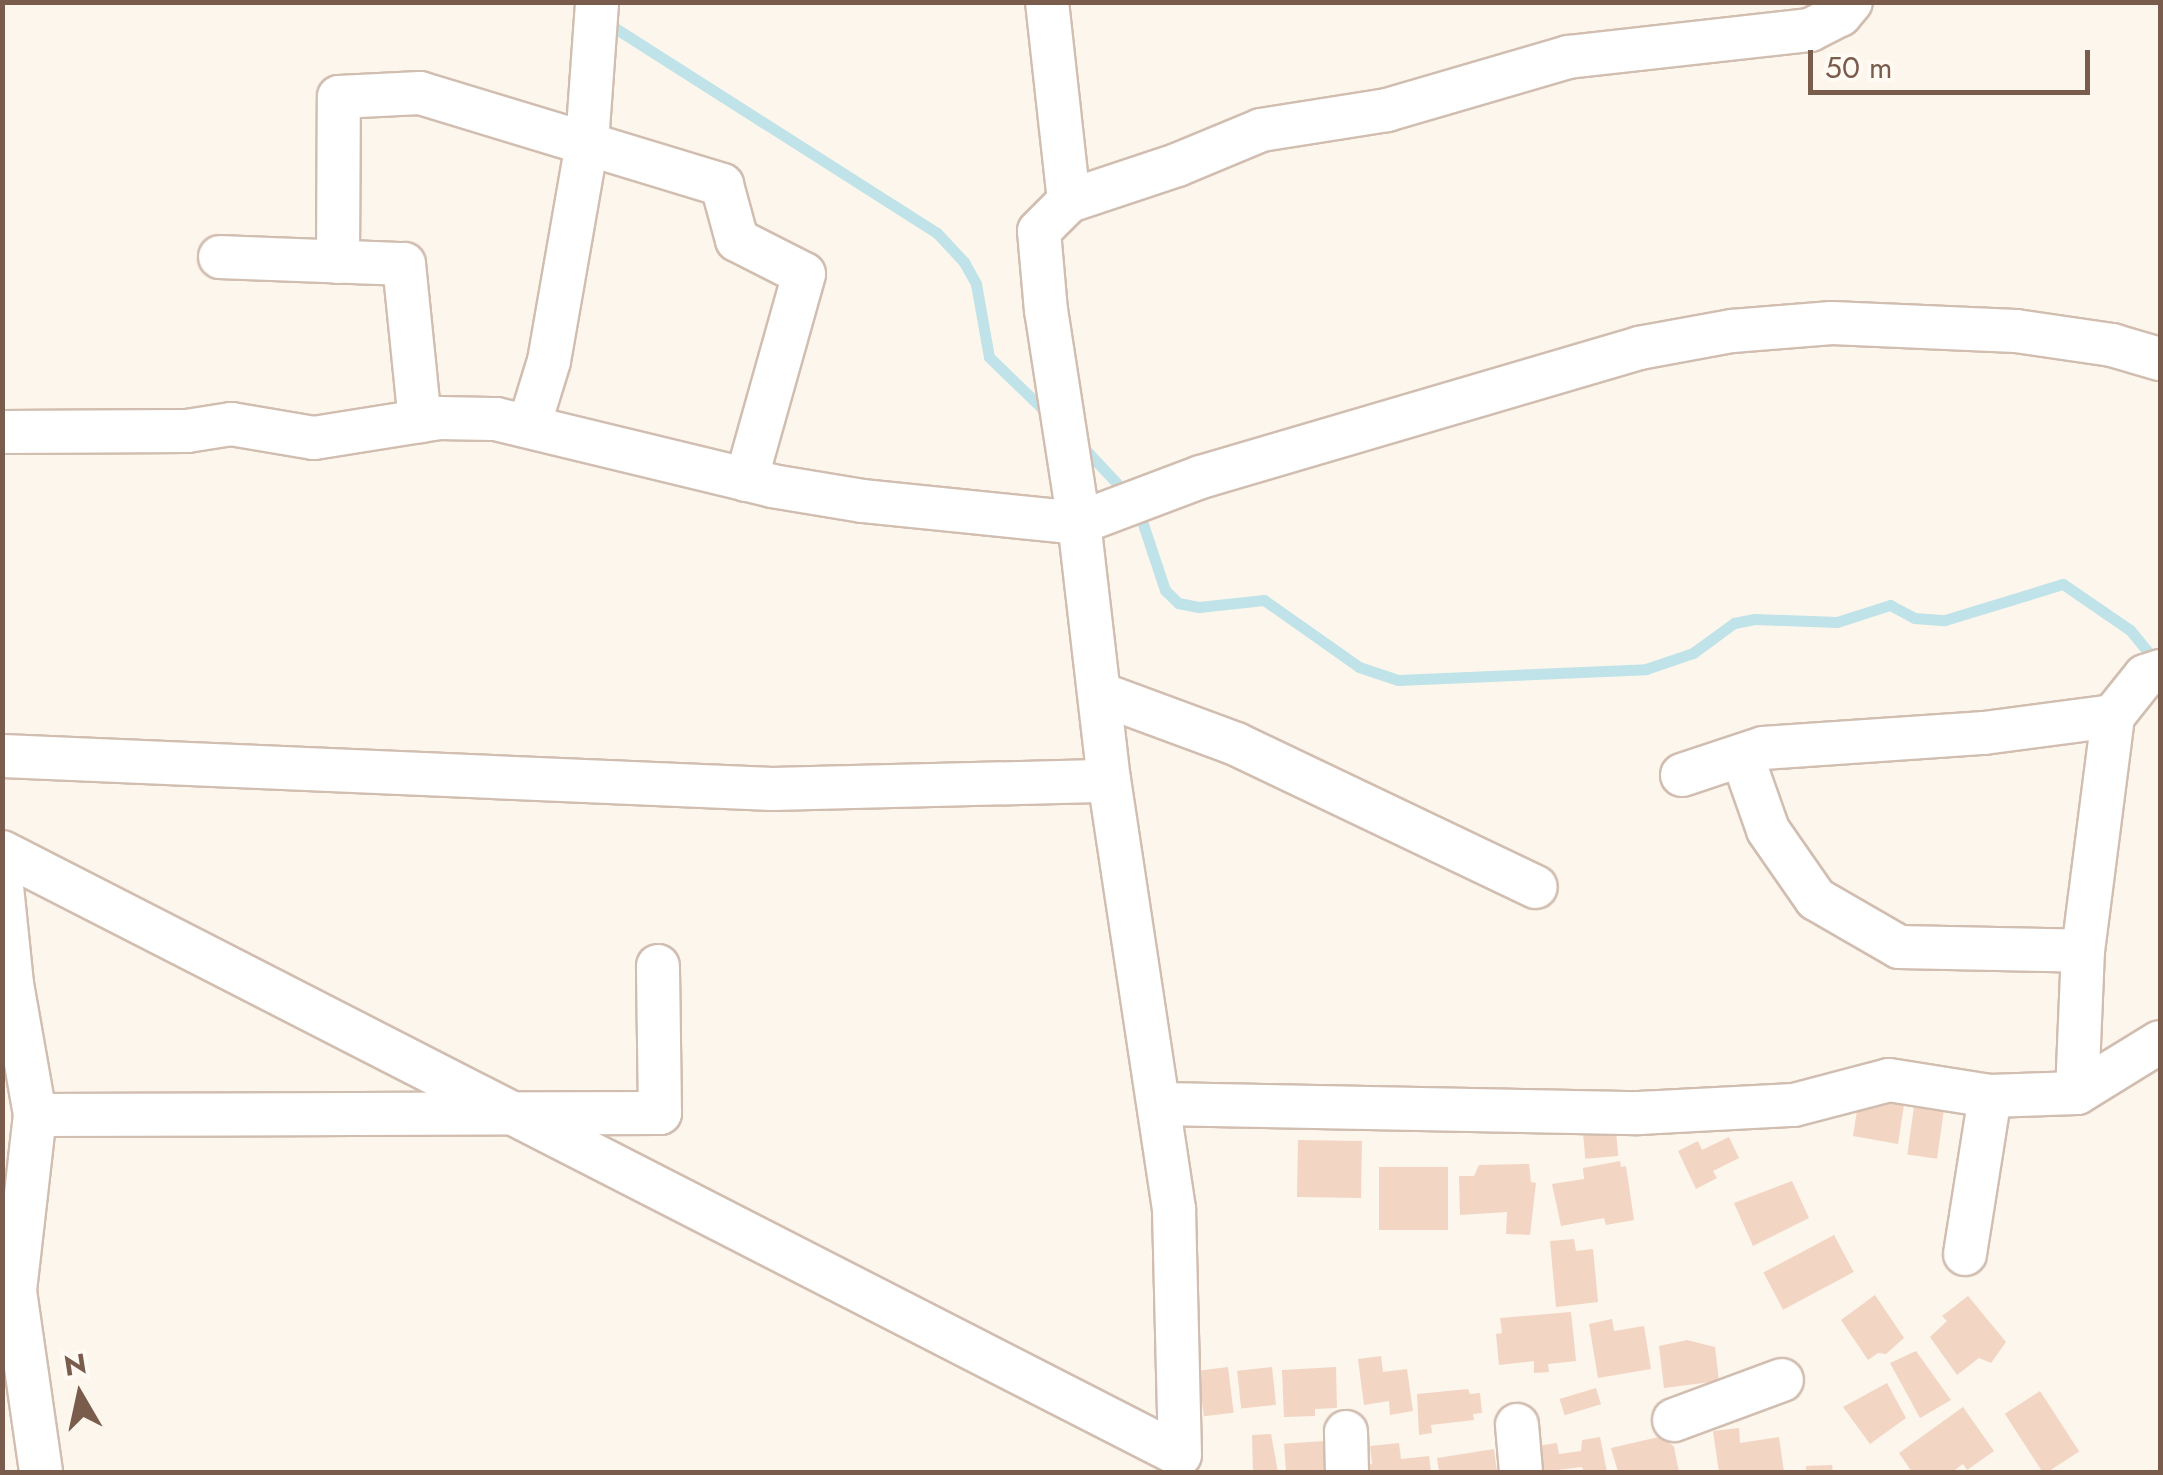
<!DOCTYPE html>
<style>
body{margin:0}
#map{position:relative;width:2163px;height:1475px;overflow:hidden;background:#fdf6ec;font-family:Jost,sans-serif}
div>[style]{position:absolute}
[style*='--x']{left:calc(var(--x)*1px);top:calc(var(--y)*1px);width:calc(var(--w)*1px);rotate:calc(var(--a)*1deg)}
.stream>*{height:11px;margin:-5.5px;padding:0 5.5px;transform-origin:5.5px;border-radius:5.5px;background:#bfe3e8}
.building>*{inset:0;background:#f3d5c3;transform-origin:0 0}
.roads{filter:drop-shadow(2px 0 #d1beb0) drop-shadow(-2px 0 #d1beb0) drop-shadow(0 2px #d1beb0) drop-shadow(0 -2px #d1beb0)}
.street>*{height:42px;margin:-21px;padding:0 21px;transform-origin:21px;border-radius:21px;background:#fff}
span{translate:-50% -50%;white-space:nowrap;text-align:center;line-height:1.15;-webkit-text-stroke:9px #fffaf3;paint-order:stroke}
.frame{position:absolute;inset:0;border:5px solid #7a5c4d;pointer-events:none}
.north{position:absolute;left:30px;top:1345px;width:100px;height:100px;-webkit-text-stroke:8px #fffaf3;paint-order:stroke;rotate:351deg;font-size:28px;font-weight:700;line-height:40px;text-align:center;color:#7a5c4d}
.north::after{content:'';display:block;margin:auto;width:35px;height:45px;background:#7a5c4d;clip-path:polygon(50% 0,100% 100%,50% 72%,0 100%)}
.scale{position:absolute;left:1808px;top:50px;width:282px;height:45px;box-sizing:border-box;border:5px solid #7a5c4d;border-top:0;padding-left:12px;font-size:30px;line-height:35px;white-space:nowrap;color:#7a5c4d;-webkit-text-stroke:8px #fffaf3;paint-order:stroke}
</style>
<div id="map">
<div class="stream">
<i style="--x:604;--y:21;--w:395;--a:32.5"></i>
<i style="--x:937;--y:233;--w:40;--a:47"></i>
<i style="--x:964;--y:262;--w:25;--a:61"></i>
<i style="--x:976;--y:284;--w:74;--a:79.9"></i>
<i style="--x:989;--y:357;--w:82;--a:44"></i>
<i style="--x:1080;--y:444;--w:71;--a:46.7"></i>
<i style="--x:1139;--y:512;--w:82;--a:71.6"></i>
<i style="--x:1165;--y:590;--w:18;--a:45"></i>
<i style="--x:1178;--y:603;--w:21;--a:11"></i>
<i style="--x:1199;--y:607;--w:65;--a:-6.1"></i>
<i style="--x:1264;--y:600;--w:116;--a:35.2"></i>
<i style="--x:1359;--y:667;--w:41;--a:18.4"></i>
<i style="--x:1398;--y:680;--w:248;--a:-2.5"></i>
<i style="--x:1646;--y:669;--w:50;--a:-18.8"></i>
<i style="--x:1693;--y:653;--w:51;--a:-36.2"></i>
<i style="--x:1734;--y:623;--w:21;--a:-11"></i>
<i style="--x:1755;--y:619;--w:82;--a:2.1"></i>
<i style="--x:1837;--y:622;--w:56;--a:-17.8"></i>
<i style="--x:1890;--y:605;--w:27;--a:28"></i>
<i style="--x:1914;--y:618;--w:31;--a:4"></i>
<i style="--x:1945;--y:620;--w:123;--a:-17"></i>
<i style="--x:2063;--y:584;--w:81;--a:34.5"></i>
<i style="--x:2130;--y:630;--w:44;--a:50.5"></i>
</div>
<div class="building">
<i style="clip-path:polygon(1859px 1098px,1905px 1098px,1898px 1144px,1853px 1136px)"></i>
<i style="left:1914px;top:1107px;width:30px;height:48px;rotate:8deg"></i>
<i style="left:1616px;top:1131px;width:25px;height:33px;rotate:85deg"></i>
<i style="clip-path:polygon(1729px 1137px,1739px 1158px,1713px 1171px,1717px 1178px,1696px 1189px,1678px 1151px,1698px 1141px,1702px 1150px)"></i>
<i style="left:1298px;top:1140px;width:64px;height:57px;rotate:1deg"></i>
<i style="clip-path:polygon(1620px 1161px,1621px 1167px,1626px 1166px,1634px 1220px,1606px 1225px,1604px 1218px,1561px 1226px,1552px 1184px,1584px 1179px,1583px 1168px)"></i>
<i style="clip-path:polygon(1529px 1164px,1531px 1182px,1536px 1183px,1530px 1235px,1506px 1234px,1507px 1212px,1460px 1215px,1459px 1176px,1474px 1176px,1479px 1165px)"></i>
<i style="left:1379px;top:1167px;width:69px;height:63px"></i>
<i style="clip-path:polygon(1792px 1181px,1809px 1218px,1753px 1246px,1734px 1203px)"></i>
<i style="left:1834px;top:1235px;width:42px;height:80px;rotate:62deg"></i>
<i style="clip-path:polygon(1574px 1239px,1576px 1251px,1593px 1249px,1598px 1302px,1556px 1307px,1550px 1241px)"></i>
<i style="clip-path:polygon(1875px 1295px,1904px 1338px,1886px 1354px,1878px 1353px,1868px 1360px,1841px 1320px)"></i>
<i style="clip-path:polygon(1968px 1296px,2006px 1342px,1991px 1363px,1979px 1358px,1957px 1375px,1930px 1337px,1947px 1321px,1942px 1316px)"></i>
<i style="clip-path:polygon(1571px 1312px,1576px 1361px,1548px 1364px,1549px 1372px,1534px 1373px,1534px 1361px,1499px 1365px,1496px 1334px,1502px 1333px,1500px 1318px)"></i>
<i style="clip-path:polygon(1612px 1319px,1614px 1331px,1644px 1326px,1651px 1369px,1598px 1378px,1589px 1324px)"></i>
<i style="clip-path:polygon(1687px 1340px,1715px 1347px,1719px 1381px,1664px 1388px,1659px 1346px)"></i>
<i style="clip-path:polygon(1916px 1351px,1951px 1400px,1920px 1418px,1890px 1363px)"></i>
<i style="clip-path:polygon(1381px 1356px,1383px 1372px,1407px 1369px,1413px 1411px,1390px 1415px,1389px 1401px,1364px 1405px,1358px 1359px)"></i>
<i style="left:1228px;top:1367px;width:46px;height:30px;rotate:83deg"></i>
<i style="left:1272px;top:1367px;width:38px;height:35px;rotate:84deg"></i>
<i style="clip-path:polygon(1336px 1367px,1337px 1408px,1315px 1409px,1315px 1416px,1284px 1417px,1282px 1370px)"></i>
<i style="clip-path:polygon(1887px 1383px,1906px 1418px,1870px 1444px,1843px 1407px)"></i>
<i style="left:1596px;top:1388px;width:17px;height:38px;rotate:73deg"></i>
<i style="clip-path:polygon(1468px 1389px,1470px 1394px,1480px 1393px,1482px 1413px,1473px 1414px,1474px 1420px,1431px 1425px,1432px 1433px,1419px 1435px,1417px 1394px)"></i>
<i style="left:2040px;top:1391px;width:72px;height:42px;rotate:57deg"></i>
<i style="clip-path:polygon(1963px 1407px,1994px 1451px,1967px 1470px,1963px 1464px,1952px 1472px,1912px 1472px,1899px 1453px)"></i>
<i style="clip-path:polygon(1739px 1428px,1740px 1443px,1779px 1437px,1784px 1472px,1719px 1472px,1713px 1431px)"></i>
<i style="clip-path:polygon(1271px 1434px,1278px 1472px,1253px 1472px,1252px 1435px)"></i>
<i style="clip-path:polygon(1663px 1436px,1674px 1447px,1679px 1472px,1618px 1472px,1611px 1448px)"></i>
<i style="clip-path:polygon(1600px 1437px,1607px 1472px,1584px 1472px,1582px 1467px,1540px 1472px,1536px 1446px,1557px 1443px,1559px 1454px,1581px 1451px,1582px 1440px)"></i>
<i style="left:1325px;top:1441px;width:29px;height:41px;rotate:86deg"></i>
<i style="clip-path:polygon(1399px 1443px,1401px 1459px,1429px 1456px,1431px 1472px,1365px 1472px,1364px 1465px,1372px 1464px,1370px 1446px)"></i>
<i style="clip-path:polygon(1494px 1449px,1497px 1472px,1439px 1472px,1437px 1458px)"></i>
<i style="clip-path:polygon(1832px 1465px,1833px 1472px,1806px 1472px,1806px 1466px)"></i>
</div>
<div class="roads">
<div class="street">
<i style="--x:1069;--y:201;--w:114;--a:-18.4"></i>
<i style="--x:1177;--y:165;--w:91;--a:-22.6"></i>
<i style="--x:1261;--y:130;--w:128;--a:-9"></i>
<i style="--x:1387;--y:110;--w:189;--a:-16.3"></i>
<i style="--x:1568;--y:57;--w:244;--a:-6.4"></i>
<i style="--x:1810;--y:30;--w:34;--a:-27"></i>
<i style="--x:1840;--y:15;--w:17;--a:-50"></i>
<i style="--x:220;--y:257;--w:184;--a:2.2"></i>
<i style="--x:404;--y:264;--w:158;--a:84.2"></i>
<i style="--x:338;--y:262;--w:165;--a:-89.7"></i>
<i style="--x:339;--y:97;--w:81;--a:-2.8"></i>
<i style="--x:420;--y:93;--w:316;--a:16.9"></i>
<i style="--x:722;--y:185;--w:57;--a:74.7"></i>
<i style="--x:737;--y:240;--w:75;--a:26.9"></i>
<i style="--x:804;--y:274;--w:214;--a:105.7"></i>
<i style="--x:529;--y:426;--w:68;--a:-72.9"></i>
<i style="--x:549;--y:361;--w:221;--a:-80.1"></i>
<i style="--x:587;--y:143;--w:141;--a:-85.9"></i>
<i style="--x:2;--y:432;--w:185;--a:-0.3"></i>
<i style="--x:187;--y:431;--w:45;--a:-9"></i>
<i style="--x:231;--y:424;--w:84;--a:9.6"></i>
<i style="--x:314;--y:438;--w:127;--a:-9.1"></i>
<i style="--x:439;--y:418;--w:57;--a:1"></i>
<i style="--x:496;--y:419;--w:284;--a:13.6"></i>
<i style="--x:772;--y:486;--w:92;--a:9.4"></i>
<i style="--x:863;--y:501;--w:217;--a:5.8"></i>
<i style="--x:1079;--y:523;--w:215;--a:-98.8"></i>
<i style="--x:1046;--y:311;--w:80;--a:-95"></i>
<i style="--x:1039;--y:231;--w:42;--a:-45"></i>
<i style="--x:1069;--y:201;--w:200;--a:-96.3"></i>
<i style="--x:1101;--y:694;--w:144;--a:20.3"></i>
<i style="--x:1236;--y:744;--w:332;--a:25.5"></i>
<i style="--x:3;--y:756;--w:770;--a:2.46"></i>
<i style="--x:772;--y:789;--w:337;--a:-1.4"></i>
<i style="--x:1742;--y:756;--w:78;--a:70.6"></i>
<i style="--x:1768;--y:830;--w:84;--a:55.2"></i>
<i style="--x:1816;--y:899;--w:96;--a:30"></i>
<i style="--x:1899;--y:947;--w:184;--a:1.2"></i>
<i style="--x:1682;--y:775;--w:85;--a:-18.4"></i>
<i style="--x:1763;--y:748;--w:222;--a:-3.9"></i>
<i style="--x:1984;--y:733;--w:130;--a:-7.5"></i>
<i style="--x:2;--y:852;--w:1323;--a:27.11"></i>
<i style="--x:1180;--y:1455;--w:246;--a:-91.4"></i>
<i style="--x:1174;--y:1209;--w:433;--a:-98.6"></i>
<i style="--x:1109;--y:781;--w:260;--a:-96.6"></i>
<i style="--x:1079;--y:523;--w:130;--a:-20.7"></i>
<i style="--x:1201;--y:477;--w:457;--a:-16.4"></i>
<i style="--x:1639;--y:348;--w:95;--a:-10.4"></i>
<i style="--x:1732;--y:331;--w:100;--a:-4.6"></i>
<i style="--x:1832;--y:323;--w:184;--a:2.5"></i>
<i style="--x:2016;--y:331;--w:97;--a:8.3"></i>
<i style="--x:2112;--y:345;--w:50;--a:16.3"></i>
<i style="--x:2;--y:887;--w:98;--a:84.1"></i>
<i style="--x:12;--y:984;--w:133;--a:80"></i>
<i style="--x:35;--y:1115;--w:177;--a:96.5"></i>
<i style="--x:15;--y:1291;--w:183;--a:81.8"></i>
<i style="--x:2077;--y:1093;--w:142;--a:-87.6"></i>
<i style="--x:2083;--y:951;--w:237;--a:-82.7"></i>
<i style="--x:2113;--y:716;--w:51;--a:-51.3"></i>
<i style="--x:2145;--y:676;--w:16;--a:-18"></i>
<i style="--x:1161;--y:1104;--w:478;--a:1.1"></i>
<i style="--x:1639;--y:1113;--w:155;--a:-3"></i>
<i style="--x:1794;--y:1105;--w:98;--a:-14.7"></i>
<i style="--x:1889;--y:1080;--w:102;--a:9"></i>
<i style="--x:1990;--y:1096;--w:87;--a:-2"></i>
<i style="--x:2077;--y:1093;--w:97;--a:-31.6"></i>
<i style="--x:35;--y:1115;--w:625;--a:-0.18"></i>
<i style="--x:660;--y:1113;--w:147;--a:-90.8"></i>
<i style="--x:1965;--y:1254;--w:160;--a:-81"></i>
<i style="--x:1674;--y:1420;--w:115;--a:-20.3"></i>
<i style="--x:1517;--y:1425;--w:47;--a:85.1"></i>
<i style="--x:1346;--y:1432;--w:40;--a:88.6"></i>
</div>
</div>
<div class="frame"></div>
<div class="north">N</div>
<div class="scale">50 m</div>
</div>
